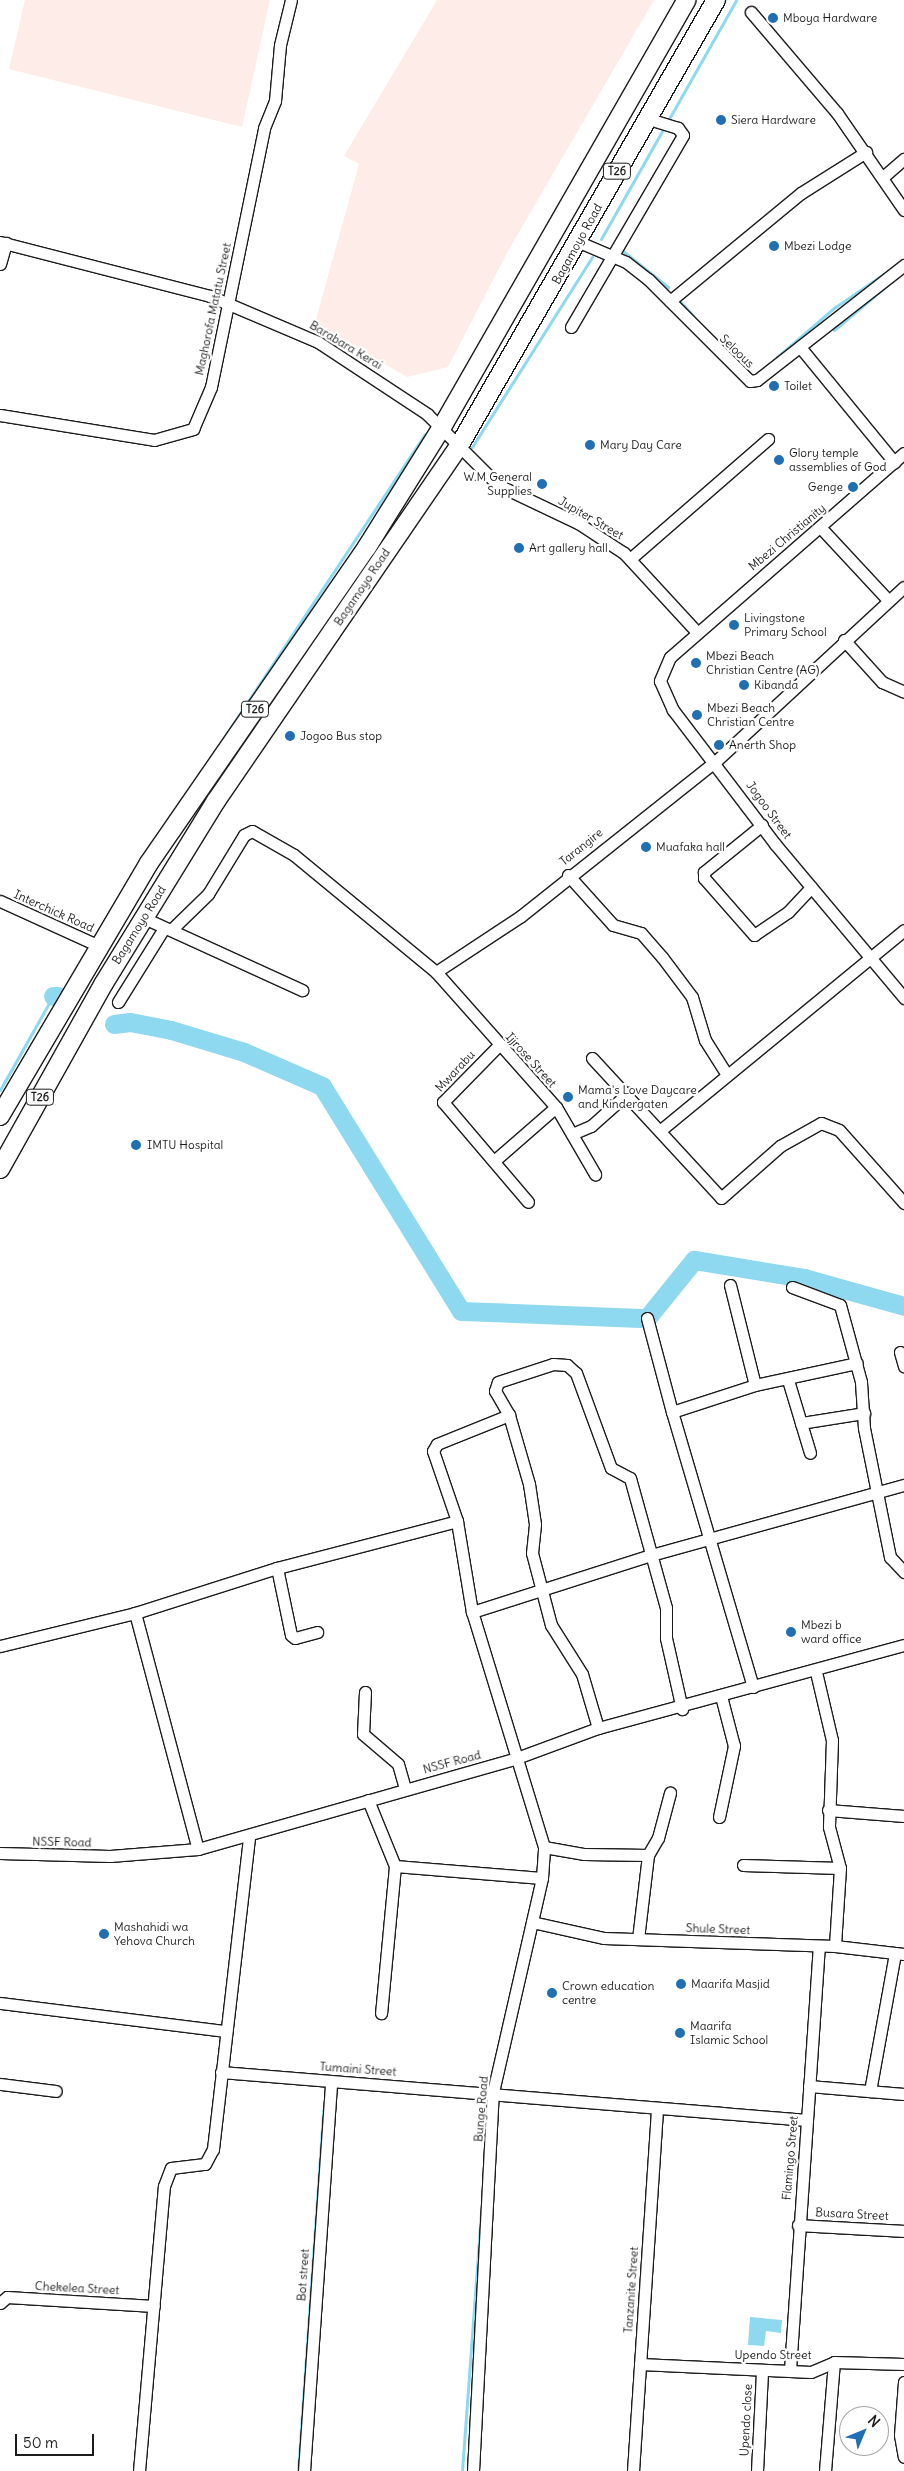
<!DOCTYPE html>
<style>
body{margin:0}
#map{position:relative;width:904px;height:2471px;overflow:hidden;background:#fff;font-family:Delius,sans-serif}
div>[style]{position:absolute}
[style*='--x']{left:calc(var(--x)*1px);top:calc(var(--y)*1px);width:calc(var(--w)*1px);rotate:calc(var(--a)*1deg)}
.built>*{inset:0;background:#fdece8}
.water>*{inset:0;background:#8ed9ef}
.stream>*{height:3px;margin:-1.5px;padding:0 1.5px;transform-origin:1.5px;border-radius:1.5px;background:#8ed9ef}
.river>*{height:19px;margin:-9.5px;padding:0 9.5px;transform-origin:9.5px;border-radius:9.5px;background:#8ed9ef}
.roads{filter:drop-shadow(1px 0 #1c1c1c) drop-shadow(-1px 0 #1c1c1c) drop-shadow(0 1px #1c1c1c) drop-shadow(0 -1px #1c1c1c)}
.minor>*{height:11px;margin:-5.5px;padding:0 5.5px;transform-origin:5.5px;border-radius:5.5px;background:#fff}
.trunk>*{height:18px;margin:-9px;padding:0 9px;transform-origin:9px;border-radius:9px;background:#fff}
.dots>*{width:14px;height:14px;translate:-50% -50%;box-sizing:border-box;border:2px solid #fff;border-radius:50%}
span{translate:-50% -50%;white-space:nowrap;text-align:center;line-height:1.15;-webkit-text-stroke:4.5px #fff;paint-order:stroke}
.shield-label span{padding:1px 4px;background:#fff;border:1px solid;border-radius:4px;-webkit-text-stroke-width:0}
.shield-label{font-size:11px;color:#1c1c1c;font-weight:700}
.poi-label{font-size:12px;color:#1c1c1c}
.left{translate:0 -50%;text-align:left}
.right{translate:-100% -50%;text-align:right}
.street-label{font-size:12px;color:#1c1c1c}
.north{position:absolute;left:839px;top:2406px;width:50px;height:50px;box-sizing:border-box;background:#fff;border:1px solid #a4a4a4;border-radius:50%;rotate:45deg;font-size:14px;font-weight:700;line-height:20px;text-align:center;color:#1c1c1c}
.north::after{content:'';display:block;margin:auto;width:18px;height:22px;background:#1f6fb2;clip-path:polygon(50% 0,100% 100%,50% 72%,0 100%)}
.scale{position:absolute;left:15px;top:2434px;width:79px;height:22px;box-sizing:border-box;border:2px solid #1c1c1c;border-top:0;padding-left:6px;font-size:15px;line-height:18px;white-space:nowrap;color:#1c1c1c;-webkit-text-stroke:4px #fff;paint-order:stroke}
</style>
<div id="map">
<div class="built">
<i style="clip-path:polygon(25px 0,270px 0,242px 127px,9px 69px)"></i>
<i style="clip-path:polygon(437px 0,654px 0,508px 251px,448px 367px,407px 377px,315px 323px,359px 164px,344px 156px)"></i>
</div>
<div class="water">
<i style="clip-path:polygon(750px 2317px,782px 2320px,781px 2333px,766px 2331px,764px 2346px,748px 2345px)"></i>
</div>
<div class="stream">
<i style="--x:601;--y:239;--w:274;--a:-60.5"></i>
<i style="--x:623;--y:251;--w:58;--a:38.7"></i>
<i style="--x:677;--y:298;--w:24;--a:48"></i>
<i style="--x:834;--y:330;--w:75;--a:-40.1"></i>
<i style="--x:776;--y:358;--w:77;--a:-40.8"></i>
<i style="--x:834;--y:308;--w:62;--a:-34.5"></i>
<i style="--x:472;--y:447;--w:225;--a:-57.7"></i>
<i style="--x:188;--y:792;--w:429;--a:-56.5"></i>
<i style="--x:0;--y:1090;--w:108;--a:-60.6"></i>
<i style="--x:482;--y:2098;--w:14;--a:69"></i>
<i style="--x:298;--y:2471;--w:362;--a:-86"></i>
<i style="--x:462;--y:2471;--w:258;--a:-85.8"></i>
</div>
<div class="river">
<i style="--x:53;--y:996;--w:5;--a:0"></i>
<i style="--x:114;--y:1024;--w:16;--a:-7"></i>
<i style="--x:130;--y:1022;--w:42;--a:11"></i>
<i style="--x:171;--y:1030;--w:76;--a:16.8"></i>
<i style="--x:244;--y:1052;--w:85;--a:23.6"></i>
<i style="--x:322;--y:1086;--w:264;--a:58.3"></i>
<i style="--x:461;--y:1311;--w:186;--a:2.2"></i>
<i style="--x:647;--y:1318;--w:75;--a:-51"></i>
<i style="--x:694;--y:1260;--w:111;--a:9.3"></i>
<i style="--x:804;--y:1278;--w:104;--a:15.6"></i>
</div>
<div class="roads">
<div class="minor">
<i style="--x:751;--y:12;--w:133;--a:49.6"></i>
<i style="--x:837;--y:113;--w:118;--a:55.4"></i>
<i style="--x:883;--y:177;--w:28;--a:-41"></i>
<i style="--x:0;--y:242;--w:217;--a:14.4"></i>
<i style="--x:210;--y:296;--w:117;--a:23.1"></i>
<i style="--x:318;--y:342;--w:131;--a:33.4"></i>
<i style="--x:427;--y:414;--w:100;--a:45"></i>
<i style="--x:498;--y:485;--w:89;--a:25.4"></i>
<i style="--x:578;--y:523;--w:55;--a:33.1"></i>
<i style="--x:624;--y:553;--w:108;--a:47.3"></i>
<i style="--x:579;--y:242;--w:51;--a:23.1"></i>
<i style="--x:626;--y:262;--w:28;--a:38"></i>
<i style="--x:648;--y:279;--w:144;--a:45"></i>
<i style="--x:750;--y:381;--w:7;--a:-8"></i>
<i style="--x:757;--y:380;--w:187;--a:-38"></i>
<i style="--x:0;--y:264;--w:22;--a:-74"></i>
<i style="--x:670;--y:301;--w:170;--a:-39.5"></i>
<i style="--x:801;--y:193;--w:77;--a:-32.2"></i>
<i style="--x:571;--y:327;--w:222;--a:-59.7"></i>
<i style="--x:683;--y:135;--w:9;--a:-126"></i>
<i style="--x:678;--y:128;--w:34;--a:-163"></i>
<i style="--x:800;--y:347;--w:149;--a:50.7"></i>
<i style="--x:0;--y:415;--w:156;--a:9.2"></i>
<i style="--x:154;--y:440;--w:41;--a:-15.8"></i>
<i style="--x:193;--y:429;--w:46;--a:-66.8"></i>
<i style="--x:211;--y:387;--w:264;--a:-78.4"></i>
<i style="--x:264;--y:128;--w:29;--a:-68"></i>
<i style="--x:275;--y:101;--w:56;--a:-84.9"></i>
<i style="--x:280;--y:45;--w:46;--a:-76.3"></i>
<i style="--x:904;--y:453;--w:310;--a:138.9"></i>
<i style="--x:670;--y:657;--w:26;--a:113"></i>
<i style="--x:660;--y:681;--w:32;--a:66"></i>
<i style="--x:673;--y:710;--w:168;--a:52.7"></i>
<i style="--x:775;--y:844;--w:201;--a:50"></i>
<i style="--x:821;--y:528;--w:97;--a:47.1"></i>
<i style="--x:630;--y:559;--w:183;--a:-41"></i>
<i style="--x:844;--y:640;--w:57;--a:47.9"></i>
<i style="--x:882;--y:682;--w:24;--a:24"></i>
<i style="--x:762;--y:825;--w:75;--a:141"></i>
<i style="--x:704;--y:872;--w:6;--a:90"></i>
<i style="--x:704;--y:878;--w:76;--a:48.7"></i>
<i style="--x:754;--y:935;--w:41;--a:-34.1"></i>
<i style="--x:788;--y:912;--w:34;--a:-47"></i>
<i style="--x:568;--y:875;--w:67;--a:48"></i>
<i style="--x:613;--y:925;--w:29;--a:16"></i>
<i style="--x:641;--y:933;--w:32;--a:49"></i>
<i style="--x:662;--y:957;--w:50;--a:53.1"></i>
<i style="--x:692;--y:997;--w:45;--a:73.2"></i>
<i style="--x:705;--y:1040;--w:41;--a:57.8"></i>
<i style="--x:0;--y:901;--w:107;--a:24.4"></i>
<i style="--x:144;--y:918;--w:174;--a:24.5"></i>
<i style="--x:171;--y:930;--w:52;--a:-44.2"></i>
<i style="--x:208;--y:894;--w:69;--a:-58.6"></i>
<i style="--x:244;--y:835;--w:9;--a:-27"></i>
<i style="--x:252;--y:831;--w:48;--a:29.7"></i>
<i style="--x:294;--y:855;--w:184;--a:39.5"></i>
<i style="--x:436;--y:972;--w:102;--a:-33.4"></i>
<i style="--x:521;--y:916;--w:249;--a:-38.5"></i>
<i style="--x:716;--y:761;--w:256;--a:-42.8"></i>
<i style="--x:436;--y:972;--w:181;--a:48.4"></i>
<i style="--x:556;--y:1107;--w:78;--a:59.8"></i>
<i style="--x:118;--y:1002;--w:87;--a:-58.1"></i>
<i style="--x:499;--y:1045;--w:80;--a:134.5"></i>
<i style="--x:443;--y:1102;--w:131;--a:49.6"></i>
<i style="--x:592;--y:1058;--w:190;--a:47.3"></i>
<i style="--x:721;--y:1198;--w:79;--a:-41.4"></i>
<i style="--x:780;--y:1146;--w:47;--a:-29.3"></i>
<i style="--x:821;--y:1123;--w:19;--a:21"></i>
<i style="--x:839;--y:1130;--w:98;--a:48.3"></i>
<i style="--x:662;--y:1129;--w:313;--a:-39.4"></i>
<i style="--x:572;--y:1134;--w:21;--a:-23"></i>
<i style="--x:591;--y:1126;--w:50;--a:-41.7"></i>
<i style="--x:494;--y:1161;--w:82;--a:-41.1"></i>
<i style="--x:730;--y:1285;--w:103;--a:76"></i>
<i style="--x:792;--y:1287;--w:51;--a:20.6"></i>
<i style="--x:840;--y:1305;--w:80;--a:74.7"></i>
<i style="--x:861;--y:1382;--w:46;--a:86.3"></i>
<i style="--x:864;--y:1428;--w:132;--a:78.6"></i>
<i style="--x:890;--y:1557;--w:21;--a:47"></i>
<i style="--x:647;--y:1318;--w:97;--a:75.1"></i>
<i style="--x:900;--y:1352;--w:15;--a:74"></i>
<i style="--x:788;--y:1380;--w:76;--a:73.2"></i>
<i style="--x:801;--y:1423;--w:64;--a:-9"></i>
<i style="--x:277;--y:1568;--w:68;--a:78.2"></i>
<i style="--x:291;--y:1635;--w:5;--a:37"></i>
<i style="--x:295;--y:1638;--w:23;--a:-15"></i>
<i style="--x:472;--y:1612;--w:188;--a:-17.7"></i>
<i style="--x:651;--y:1555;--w:263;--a:-15.5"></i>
<i style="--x:135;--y:1613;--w:244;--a:75.1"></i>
<i style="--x:0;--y:1646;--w:139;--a:-13.7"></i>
<i style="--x:135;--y:1613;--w:149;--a:-17.6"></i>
<i style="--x:277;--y:1568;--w:186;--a:-14.6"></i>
<i style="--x:816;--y:1672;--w:70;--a:76.8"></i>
<i style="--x:832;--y:1740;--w:87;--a:92"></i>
<i style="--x:829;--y:1827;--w:42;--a:75"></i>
<i style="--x:840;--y:1868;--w:78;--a:93.7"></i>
<i style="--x:753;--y:1687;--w:287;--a:-106.4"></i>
<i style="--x:672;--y:1412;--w:87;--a:-18"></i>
<i style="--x:755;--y:1385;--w:104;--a:-12.2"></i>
<i style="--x:365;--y:1692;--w:42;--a:92.7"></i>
<i style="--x:363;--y:1734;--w:46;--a:40.6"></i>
<i style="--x:398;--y:1764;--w:26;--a:74"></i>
<i style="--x:598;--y:1728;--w:56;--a:-106.5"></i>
<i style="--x:582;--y:1674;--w:58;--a:-122.3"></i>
<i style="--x:551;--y:1625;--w:74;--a:-104.8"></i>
<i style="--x:532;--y:1553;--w:29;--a:-84"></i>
<i style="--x:535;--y:1524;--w:40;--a:-98.5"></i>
<i style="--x:529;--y:1484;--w:72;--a:-106.2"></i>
<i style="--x:509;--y:1415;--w:28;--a:-120"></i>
<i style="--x:495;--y:1391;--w:9;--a:-72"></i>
<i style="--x:498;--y:1382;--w:58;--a:-18.1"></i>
<i style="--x:553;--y:1364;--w:14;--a:4"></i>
<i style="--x:567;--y:1365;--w:12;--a:42"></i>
<i style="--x:576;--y:1373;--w:101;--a:69.8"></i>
<i style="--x:611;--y:1468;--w:21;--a:28"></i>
<i style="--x:630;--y:1478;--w:135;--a:74.5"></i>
<i style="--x:666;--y:1608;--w:30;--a:90"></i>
<i style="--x:666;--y:1638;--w:73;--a:77.3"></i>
<i style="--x:368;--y:1800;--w:71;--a:67.8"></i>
<i style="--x:395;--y:1866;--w:148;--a:95.4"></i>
<i style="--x:828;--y:1810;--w:76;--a:4.5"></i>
<i style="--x:719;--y:1817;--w:73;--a:-78.1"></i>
<i style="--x:734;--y:1746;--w:52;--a:-104.6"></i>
<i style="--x:544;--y:1847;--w:41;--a:9.9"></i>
<i style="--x:584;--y:1854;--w:64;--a:0.9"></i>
<i style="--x:648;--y:1855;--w:20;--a:-60"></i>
<i style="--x:658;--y:1838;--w:47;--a:-75.1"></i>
<i style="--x:0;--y:1853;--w:110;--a:1.6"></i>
<i style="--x:110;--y:1856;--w:88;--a:-4.5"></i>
<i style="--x:198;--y:1849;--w:329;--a:-15.9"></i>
<i style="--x:514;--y:1759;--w:90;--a:-20.3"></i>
<i style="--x:598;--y:1728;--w:317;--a:-15.2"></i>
<i style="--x:743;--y:1865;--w:97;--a:1.8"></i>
<i style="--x:395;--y:1866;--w:147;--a:4.7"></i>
<i style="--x:532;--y:1922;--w:74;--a:12.5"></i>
<i style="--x:604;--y:1938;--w:231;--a:2"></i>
<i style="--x:835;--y:1946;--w:69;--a:6.6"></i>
<i style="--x:638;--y:1939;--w:85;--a:-83.2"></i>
<i style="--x:0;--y:2003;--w:228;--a:7.1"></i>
<i style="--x:221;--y:2072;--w:588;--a:4.68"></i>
<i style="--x:0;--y:2084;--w:56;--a:7.1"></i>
<i style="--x:809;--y:2086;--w:95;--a:4.8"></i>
<i style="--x:870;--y:2091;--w:140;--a:-79.7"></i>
<i style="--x:798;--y:2225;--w:106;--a:3.2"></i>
<i style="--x:0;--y:2303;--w:9;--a:-41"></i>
<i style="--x:7;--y:2297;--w:147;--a:3.5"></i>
<i style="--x:640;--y:2364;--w:171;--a:2.7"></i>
<i style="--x:811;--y:2372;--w:25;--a:-23"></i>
<i style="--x:834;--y:2362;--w:70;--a:1.6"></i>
<i style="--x:790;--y:2370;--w:423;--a:-86.1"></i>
<i style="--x:904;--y:2382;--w:53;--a:94.3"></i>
<i style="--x:900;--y:2435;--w:22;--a:80"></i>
<i style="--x:139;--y:2471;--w:286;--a:-85"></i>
<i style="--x:164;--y:2186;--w:19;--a:-69"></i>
<i style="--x:171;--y:2168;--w:34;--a:-7"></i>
<i style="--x:205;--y:2164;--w:17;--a:-62"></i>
<i style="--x:213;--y:2149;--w:314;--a:-83.4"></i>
<i style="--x:304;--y:2471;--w:390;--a:-86"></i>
<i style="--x:473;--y:2471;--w:380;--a:-87"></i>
<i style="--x:493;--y:2092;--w:220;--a:-77.1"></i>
<i style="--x:542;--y:1878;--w:31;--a:-86"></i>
<i style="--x:544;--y:1847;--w:246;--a:-107"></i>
<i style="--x:472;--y:1612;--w:92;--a:-99.4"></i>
<i style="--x:457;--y:1521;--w:74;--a:-108.9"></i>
<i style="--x:433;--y:1451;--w:8;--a:-60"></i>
<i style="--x:437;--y:1444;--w:78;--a:-21.9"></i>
<i style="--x:633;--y:2471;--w:362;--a:-86.2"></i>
<i style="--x:757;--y:2471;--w:100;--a:-87.1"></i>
<i style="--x:825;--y:2471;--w:109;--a:-85.3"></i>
</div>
<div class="trunk">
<i style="--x:0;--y:1116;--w:294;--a:-59.5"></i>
<i style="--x:149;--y:863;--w:384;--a:-55.4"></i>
<i style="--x:367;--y:547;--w:142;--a:-58"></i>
<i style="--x:442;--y:427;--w:492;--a:-60.2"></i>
<i style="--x:0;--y:1169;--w:213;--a:-60.8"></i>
<i style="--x:104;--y:983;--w:214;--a:-58.4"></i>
<i style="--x:216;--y:801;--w:430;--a:-55.6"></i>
<i style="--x:459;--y:446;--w:515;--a:-60.05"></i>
</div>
</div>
<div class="dots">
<i style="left:773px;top:18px;background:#1f6fb2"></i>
<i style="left:721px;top:120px;background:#1f6fb2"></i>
<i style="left:774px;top:246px;background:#1f6fb2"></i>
<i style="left:774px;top:386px;background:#1f6fb2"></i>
<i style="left:590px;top:445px;background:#1f6fb2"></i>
<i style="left:779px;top:460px;background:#1f6fb2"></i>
<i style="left:542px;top:484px;background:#1f6fb2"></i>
<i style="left:853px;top:487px;background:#1f6fb2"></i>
<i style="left:519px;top:548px;background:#1f6fb2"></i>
<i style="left:734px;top:625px;background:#1f6fb2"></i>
<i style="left:696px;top:663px;background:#1f6fb2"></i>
<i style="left:744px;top:685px;background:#1f6fb2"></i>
<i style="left:697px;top:715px;background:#1f6fb2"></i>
<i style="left:290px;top:736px;background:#1f6fb2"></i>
<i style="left:719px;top:745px;background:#1f6fb2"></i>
<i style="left:646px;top:847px;background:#1f6fb2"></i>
<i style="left:568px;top:1097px;background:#1f6fb2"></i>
<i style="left:136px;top:1145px;background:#1f6fb2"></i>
<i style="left:791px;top:1632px;background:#1f6fb2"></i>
<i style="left:104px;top:1934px;background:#1f6fb2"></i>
<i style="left:681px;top:1984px;background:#1f6fb2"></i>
<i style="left:552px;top:1993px;background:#1f6fb2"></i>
<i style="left:680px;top:2033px;background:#1f6fb2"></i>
</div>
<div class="shield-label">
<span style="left:617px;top:171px">T26</span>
<span style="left:255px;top:709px">T26</span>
<span style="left:40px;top:1097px">T26</span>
</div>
<div class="poi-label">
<span class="left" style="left:783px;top:18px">Mboya Hardware</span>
<span class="left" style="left:731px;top:120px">Siera Hardware</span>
<span class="left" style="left:784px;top:246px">Mbezi Lodge</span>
<span class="left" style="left:784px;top:386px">Toilet</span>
<span class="left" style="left:600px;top:445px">Mary Day Care</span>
<span class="left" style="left:789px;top:460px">Glory temple<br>assemblies of God</span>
<span class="right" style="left:532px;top:484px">W.M General<br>Supplies</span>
<span class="right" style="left:843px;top:487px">Genge</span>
<span class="left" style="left:529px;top:548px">Art gallery hall</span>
<span class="left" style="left:744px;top:625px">Livingstone<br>Primary School</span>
<span class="left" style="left:706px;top:663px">Mbezi Beach<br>Christian Centre (AG)</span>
<span class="left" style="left:754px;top:685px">Kibanda</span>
<span class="left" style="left:707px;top:715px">Mbezi Beach<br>Christian Centre</span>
<span class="left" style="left:300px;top:736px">Jogoo Bus stop</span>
<span class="left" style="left:729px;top:745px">Anerth Shop</span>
<span class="left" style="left:656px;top:847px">Muafaka hall</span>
<span class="left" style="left:578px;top:1097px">Mama's Love Daycare<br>and Kindergaten</span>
<span class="left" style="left:147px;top:1145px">IMTU Hospital</span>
<span class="left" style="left:801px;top:1632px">Mbezi b<br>ward office</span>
<span class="left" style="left:114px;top:1934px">Mashahidi wa<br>Yehova Church</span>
<span class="left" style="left:691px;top:1984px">Maarifa Masjid</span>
<span class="left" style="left:562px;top:1993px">Crown education<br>centre</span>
<span class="left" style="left:690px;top:2033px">Maarifa<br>Islamic School</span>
</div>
<div class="street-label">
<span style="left:577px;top:244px;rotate:-61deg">Bagamoyo Road</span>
<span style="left:213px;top:309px;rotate:-78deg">Maghorofa Matatu Street</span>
<span style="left:346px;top:345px;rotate:31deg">Barabara Kerai</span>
<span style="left:737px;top:351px;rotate:44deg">Seloous</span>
<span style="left:591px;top:518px;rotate:30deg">Jupiter Street</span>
<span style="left:787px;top:537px;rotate:-40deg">Mbezi Christianity</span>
<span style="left:362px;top:587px;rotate:-56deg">Bagamoyo Road</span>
<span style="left:769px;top:810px;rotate:54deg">Jogoo Street</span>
<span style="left:581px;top:847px;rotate:-39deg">Tarangire</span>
<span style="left:54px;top:911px;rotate:24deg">Interchick Road</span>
<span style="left:139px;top:925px;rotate:-58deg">Bagamoyo Road</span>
<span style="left:531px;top:1060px;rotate:48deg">Ijjrose Street</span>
<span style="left:455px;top:1071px;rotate:-47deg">Mwarabu</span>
<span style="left:452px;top:1762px;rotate:-15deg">NSSF Road</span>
<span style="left:62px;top:1842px;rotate:1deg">NSSF Road</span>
<span style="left:718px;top:1929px;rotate:2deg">Shule Street</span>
<span style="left:358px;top:2069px;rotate:4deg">Tumaini Street</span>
<span style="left:481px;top:2109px;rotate:-85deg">Bunge Road</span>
<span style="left:790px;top:2158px;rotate:-85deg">Flamingo Street</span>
<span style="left:852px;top:2214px;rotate:3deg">Busara Street</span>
<span style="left:303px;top:2275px;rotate:-86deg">Bot street</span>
<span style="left:77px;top:2288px;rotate:3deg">Chekelea Street</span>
<span style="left:631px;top:2290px;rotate:-86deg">Tanzanite Street</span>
<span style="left:773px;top:2355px">Upendo Street</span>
<span style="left:746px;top:2420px;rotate:-87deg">Upendo close</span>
</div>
<div class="north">N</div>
<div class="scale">50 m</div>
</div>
